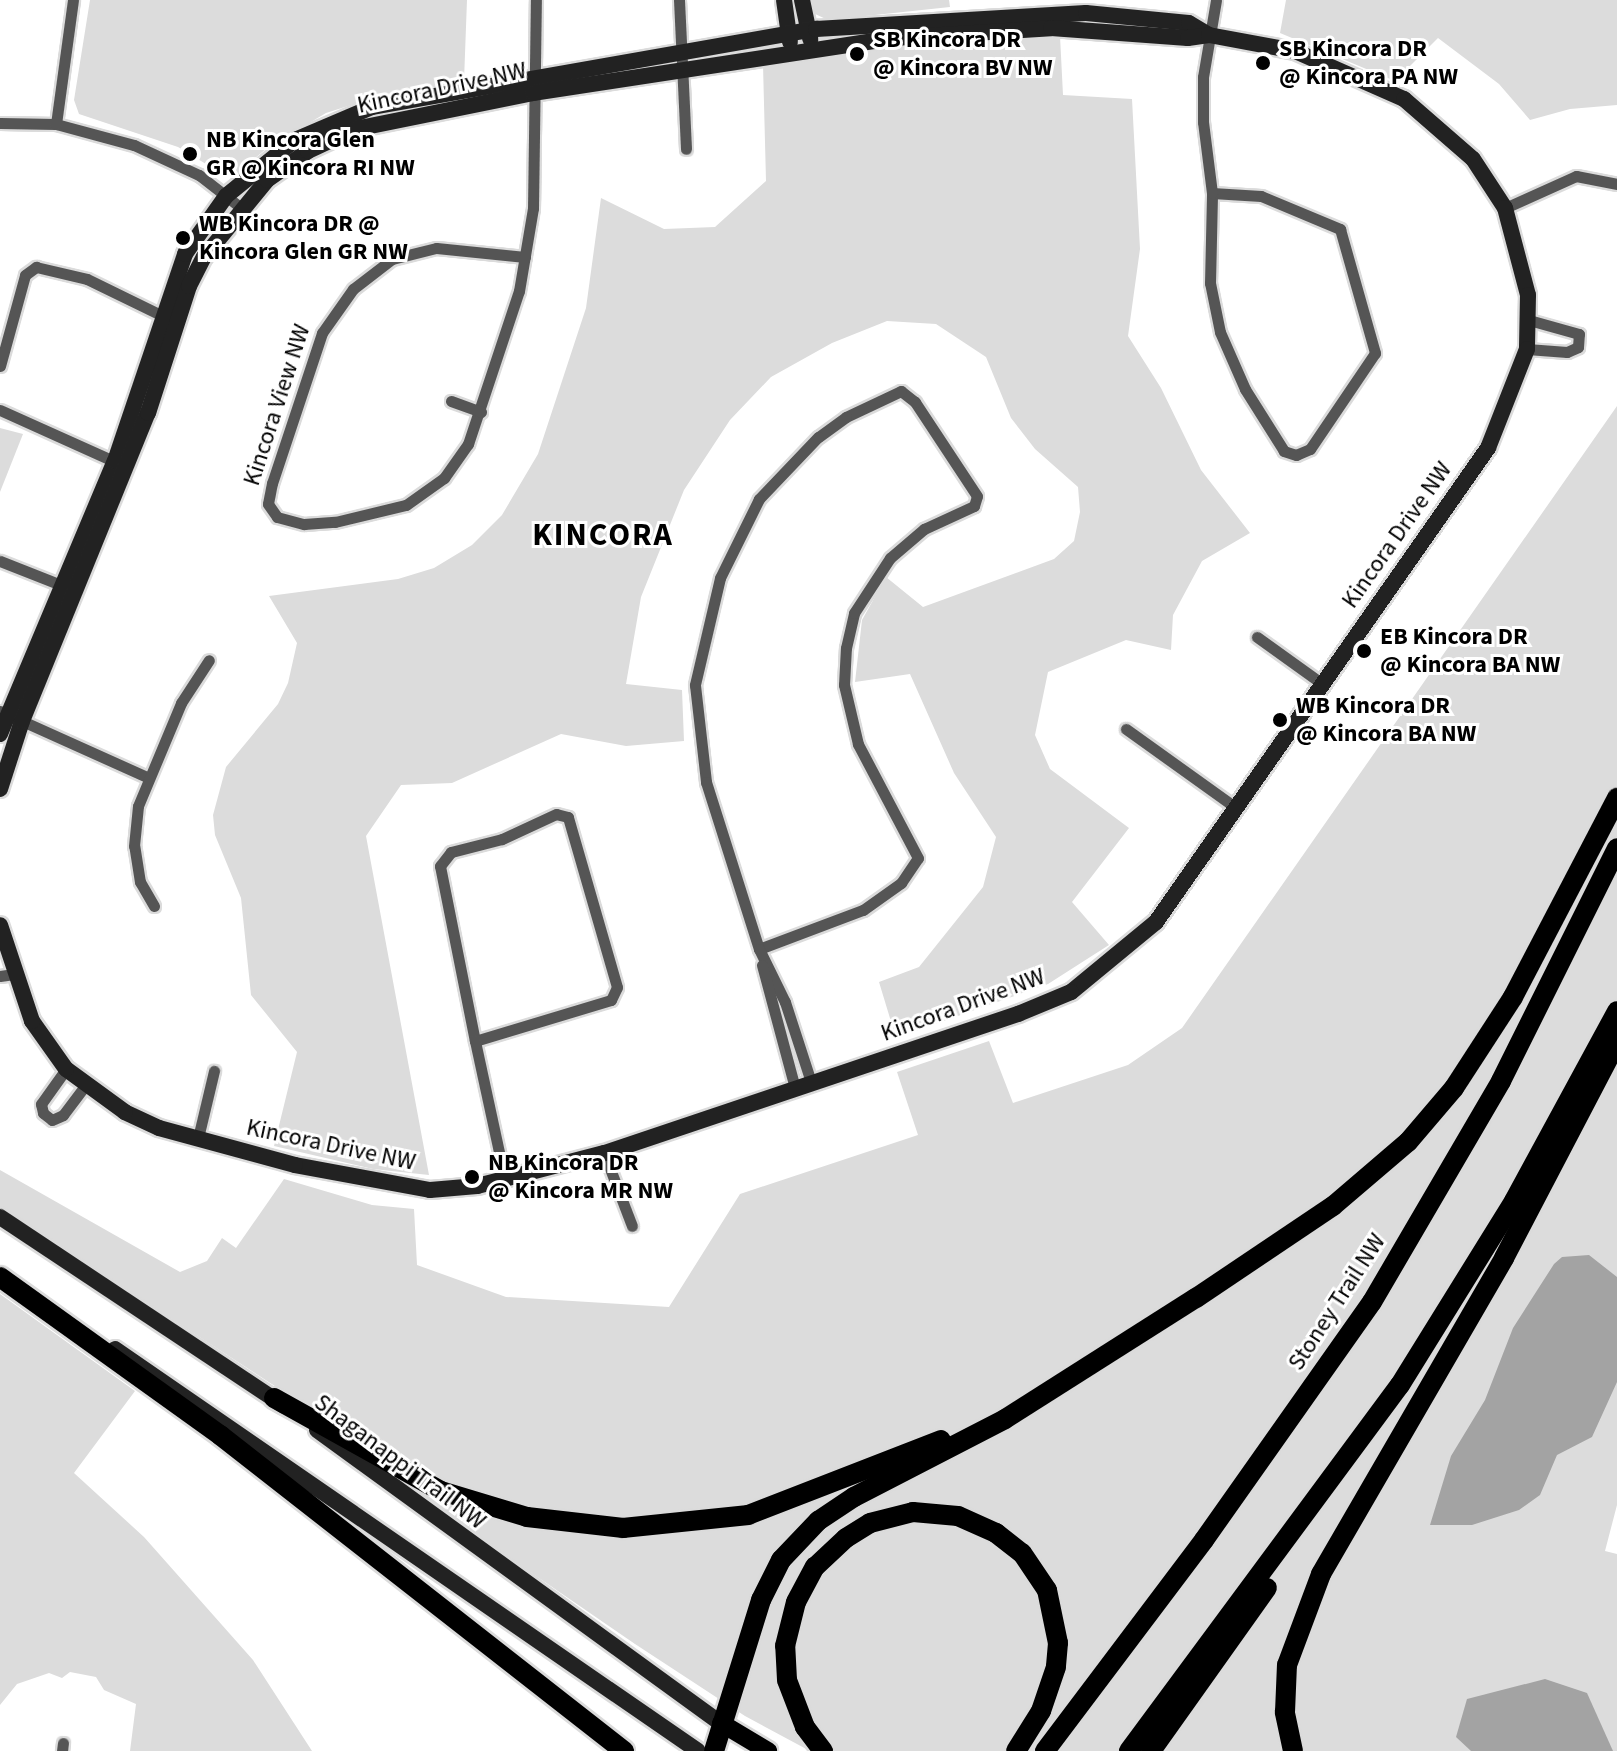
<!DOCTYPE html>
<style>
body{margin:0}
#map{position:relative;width:1617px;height:1751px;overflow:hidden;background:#fff;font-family:"Source Sans 3",sans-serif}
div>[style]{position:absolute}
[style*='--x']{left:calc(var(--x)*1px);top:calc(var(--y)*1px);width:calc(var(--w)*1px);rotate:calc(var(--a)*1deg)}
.green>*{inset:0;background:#dcdcdc}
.water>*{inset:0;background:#a3a3a3}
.roads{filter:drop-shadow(2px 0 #dbdbdb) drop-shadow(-2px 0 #dbdbdb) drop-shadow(0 2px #dbdbdb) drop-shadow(0 -2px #dbdbdb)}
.street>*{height:11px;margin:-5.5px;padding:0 5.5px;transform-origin:5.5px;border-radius:5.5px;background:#555}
.secondary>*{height:16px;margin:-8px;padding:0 8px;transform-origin:8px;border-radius:8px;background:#222}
.primary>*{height:18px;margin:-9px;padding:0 9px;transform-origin:9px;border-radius:9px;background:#000}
.highway>*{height:20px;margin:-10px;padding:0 10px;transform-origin:10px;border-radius:10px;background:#000}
.dots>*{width:22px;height:22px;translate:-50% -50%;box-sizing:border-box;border:4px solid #fff;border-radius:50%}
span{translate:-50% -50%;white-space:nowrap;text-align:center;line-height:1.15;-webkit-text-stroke:6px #fff;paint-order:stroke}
.poi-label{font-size:24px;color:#000;font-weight:700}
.left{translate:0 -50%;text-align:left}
.street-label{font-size:24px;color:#000}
.district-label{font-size:32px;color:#000;font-weight:700;letter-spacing:2px}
</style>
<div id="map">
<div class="green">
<i style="clip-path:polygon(90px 0,467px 0,464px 81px,386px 94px,326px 113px,267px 148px,234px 176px,224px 175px,178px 147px,79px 114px,74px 100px)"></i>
<i style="clip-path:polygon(808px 0,949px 0,950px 7px,828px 20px,813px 13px)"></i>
<i style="clip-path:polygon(1286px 0,1617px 0,1617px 105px,1570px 109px,1530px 120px,1499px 84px,1438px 38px,1395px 81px,1280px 33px)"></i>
<i style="clip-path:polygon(977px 36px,1060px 36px,1063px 95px,1132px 99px,1140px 249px,1128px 336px,1161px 388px,1201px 470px,1250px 533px,1202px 561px,1173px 615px,1171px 650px,1126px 640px,1048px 672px,1035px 735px,1050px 769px,1129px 828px,1072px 902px,1109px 945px,1048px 984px,896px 1038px,879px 982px,919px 967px,983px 887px,996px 837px,954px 773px,910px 674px,855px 682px,862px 620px,886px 577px,923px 607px,1054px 559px,1074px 541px,1080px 512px,1078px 487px,1035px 449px,1011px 418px,986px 357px,936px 324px,887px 321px,832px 343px,771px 377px,730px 420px,684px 490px,641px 597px,626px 684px,682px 690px,684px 741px,626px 746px,561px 734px,452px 783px,401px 785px,366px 836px,429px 1175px,373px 1169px,274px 1146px,297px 1052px,251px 995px,241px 898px,215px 835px,213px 815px,226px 767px,278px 704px,288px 683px,297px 643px,269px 596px,398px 579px,434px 568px,472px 545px,502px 515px,538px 454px,586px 308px,601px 198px,664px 229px,715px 227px,766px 181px,763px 65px)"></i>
<i style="clip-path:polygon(1617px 406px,1617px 1505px,1605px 1551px,1617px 1554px,1617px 1751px,810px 1751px,745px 1716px,635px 1644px,498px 1550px,287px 1394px,0 1207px,0 1170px,180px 1272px,207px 1261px,222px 1238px,236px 1248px,284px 1179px,372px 1205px,414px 1209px,417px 1265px,506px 1297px,669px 1307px,740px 1194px,918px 1135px,897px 1072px,989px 1041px,1013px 1103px,1128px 1065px,1182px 1028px)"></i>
<i style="clip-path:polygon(0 428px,23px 434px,0 492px)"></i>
<i style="clip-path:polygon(0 1294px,135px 1391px,74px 1473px,144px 1537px,253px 1660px,312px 1751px,130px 1751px,136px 1704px,104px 1690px,96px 1677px,70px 1672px,62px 1678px,49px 1673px,17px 1684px,0 1705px)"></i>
</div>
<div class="water">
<i style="clip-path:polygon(1589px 1255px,1617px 1277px,1617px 1382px,1592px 1437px,1557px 1455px,1540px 1495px,1519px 1510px,1472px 1525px,1430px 1525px,1451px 1456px,1485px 1400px,1513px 1328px,1554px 1264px,1562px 1257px)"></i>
<i style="clip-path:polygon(1545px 1679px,1587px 1693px,1613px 1751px,1471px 1751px,1456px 1737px,1467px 1699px)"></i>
</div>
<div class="roads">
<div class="street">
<i style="--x:679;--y:0;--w:149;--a:87.3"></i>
<i style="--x:0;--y:123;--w:56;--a:1"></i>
<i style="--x:56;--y:124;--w:81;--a:15.1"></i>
<i style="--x:134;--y:145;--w:72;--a:24.8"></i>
<i style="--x:199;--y:175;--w:52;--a:38"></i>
<i style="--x:56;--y:124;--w:125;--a:-82.2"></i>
<i style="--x:1212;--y:193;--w:49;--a:3.5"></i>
<i style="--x:1261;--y:196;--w:86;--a:22.7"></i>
<i style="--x:1340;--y:229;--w:129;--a:74.2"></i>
<i style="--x:1375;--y:353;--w:116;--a:124.1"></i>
<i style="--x:1310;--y:449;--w:15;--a:157"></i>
<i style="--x:1296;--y:455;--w:13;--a:-162"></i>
<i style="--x:1284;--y:451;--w:73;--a:-122.2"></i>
<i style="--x:1245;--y:389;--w:62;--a:-113.7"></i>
<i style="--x:1220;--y:332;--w:50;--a:-101.5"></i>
<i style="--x:1210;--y:283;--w:90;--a:-88.7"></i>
<i style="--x:1212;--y:193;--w:72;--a:-97.2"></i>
<i style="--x:1203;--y:122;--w:45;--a:-90"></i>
<i style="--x:1203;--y:77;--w:78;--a:-80.4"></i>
<i style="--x:1505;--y:208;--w:78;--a:-24.3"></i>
<i style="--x:1576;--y:176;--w:42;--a:11"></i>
<i style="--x:525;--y:257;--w:89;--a:-174.2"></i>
<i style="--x:436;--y:248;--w:45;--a:166"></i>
<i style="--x:392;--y:259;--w:49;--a:142.4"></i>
<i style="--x:353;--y:289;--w:54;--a:125.2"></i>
<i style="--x:322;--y:333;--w:158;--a:108.4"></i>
<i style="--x:272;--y:483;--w:21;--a:101"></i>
<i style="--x:268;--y:504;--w:16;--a:55"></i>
<i style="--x:277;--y:517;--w:28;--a:15"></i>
<i style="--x:304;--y:524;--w:31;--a:-4"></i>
<i style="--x:335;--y:522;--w:73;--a:-13.5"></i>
<i style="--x:406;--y:505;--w:47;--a:-35.4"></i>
<i style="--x:444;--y:478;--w:42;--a:-54.8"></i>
<i style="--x:468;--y:444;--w:161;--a:-71.6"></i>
<i style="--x:519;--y:291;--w:84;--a:-80.4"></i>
<i style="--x:533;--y:208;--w:208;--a:-89.2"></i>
<i style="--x:1527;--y:349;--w:40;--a:4.3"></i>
<i style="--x:1567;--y:352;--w:12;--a:-24"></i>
<i style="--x:1578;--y:347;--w:13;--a:-86"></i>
<i style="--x:1579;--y:334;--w:52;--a:-164.4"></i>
<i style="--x:0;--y:366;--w:94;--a:-74.6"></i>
<i style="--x:25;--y:275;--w:14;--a:-36"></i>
<i style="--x:36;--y:267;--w:52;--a:13.2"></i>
<i style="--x:87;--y:279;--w:91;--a:26"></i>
<i style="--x:451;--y:401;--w:32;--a:20"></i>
<i style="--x:0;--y:410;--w:132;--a:24.2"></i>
<i style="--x:0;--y:561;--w:74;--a:21.4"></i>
<i style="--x:1257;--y:637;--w:79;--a:35.7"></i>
<i style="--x:0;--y:711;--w:161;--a:24.2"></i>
<i style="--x:1126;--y:729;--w:134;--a:35.6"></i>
<i style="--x:154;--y:906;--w:28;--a:-120"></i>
<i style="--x:140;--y:882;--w:36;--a:-99"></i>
<i style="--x:134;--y:846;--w:40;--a:-84.3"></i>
<i style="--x:138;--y:806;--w:112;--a:-67.3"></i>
<i style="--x:181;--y:703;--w:51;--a:-56.9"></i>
<i style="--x:759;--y:949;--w:111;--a:-20.6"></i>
<i style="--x:863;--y:910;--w:47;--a:-35.4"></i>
<i style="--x:901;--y:883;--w:30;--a:-56"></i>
<i style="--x:918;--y:858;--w:129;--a:-117.8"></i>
<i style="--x:858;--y:744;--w:61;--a:-103.3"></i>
<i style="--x:844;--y:685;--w:37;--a:-87"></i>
<i style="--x:846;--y:648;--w:36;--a:-77"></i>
<i style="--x:854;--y:613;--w:66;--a:-56.8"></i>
<i style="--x:890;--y:558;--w:45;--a:-40.5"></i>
<i style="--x:924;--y:529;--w:55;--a:-24.7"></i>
<i style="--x:974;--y:506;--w:10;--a:-73"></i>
<i style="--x:977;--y:496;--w:113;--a:-123.4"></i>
<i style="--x:915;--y:402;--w:18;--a:-142"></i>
<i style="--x:901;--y:391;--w:61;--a:154.7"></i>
<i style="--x:846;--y:417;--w:34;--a:144"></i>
<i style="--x:818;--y:437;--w:86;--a:133.6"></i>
<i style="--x:759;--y:499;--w:88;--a:116.3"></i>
<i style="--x:720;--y:578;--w:110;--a:103.2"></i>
<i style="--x:695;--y:685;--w:98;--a:83.5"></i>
<i style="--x:706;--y:782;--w:175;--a:72.4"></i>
<i style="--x:759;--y:949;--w:59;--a:63.9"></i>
<i style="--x:785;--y:1002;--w:84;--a:72"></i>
<i style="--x:762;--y:965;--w:127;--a:75"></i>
<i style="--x:0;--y:976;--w:14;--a:-8"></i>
<i style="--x:475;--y:1041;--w:142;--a:-16.8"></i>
<i style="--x:611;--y:1000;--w:14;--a:-65"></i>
<i style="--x:617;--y:987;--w:177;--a:-106.1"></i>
<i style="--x:568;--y:817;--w:12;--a:-166"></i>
<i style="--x:556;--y:814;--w:60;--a:155.2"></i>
<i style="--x:502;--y:839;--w:53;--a:165.7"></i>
<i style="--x:451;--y:852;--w:18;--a:128"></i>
<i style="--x:440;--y:866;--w:178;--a:78.7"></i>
<i style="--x:475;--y:1041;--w:142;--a:77.8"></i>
<i style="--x:66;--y:1069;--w:43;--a:125.5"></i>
<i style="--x:41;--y:1104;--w:9;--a:77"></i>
<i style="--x:43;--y:1113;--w:11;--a:38"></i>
<i style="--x:52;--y:1120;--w:12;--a:-24"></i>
<i style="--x:63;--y:1115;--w:36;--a:-53"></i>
<i style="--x:198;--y:1138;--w:69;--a:-76.6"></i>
<i style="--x:604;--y:1153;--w:78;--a:69"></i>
<i style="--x:62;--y:1751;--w:8;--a:-83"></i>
</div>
<div class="secondary">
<i style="--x:784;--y:0;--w:42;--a:81.9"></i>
<i style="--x:802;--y:0;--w:40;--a:78"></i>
<i style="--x:0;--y:734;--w:296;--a:-67.2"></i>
<i style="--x:115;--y:461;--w:219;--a:-71.3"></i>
<i style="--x:185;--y:254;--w:71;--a:-54.7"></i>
<i style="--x:226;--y:196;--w:89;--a:-39.1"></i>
<i style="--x:295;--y:140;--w:84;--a:-23.2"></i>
<i style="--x:372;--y:107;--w:451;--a:-10"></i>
<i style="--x:816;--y:29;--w:270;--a:-3.4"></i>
<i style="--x:1086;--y:13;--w:103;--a:5.5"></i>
<i style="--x:1189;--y:23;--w:23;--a:31"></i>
<i style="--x:0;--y:789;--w:71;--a:-72.1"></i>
<i style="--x:22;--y:721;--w:333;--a:-67.8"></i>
<i style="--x:148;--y:413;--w:133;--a:-72.1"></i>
<i style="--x:189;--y:286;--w:33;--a:-63"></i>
<i style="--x:204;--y:257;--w:99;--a:-50.7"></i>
<i style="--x:267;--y:180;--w:50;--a:-35.3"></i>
<i style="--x:308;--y:151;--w:52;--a:-25.1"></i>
<i style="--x:355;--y:129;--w:183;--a:-11.4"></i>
<i style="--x:534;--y:93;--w:364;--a:-8.7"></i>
<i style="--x:894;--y:38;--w:157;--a:-3.6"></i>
<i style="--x:1051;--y:28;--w:137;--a:4.2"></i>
<i style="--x:1188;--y:38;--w:21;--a:-8"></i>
<i style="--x:1209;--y:35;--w:87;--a:10.5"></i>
<i style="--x:1295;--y:51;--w:119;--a:23.8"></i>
<i style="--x:1404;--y:99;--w:91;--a:41"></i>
<i style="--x:1473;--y:159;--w:59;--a:56.9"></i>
<i style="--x:1505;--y:208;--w:90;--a:75.2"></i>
<i style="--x:1528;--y:295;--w:54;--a:91.1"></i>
<i style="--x:1527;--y:349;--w:106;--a:111.5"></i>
<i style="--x:1488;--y:448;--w:579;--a:125.01"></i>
<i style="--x:1156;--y:922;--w:110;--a:140.5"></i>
<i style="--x:1071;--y:992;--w:57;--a:157.5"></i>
<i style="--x:1018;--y:1014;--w:437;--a:161.4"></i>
<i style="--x:604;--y:1153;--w:131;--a:165.4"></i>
<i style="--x:477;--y:1186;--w:47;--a:175.1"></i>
<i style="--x:430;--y:1190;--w:137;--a:-169.5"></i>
<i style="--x:295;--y:1165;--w:141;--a:-164.8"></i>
<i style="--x:159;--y:1128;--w:38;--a:-155"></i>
<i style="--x:125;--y:1112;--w:73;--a:-143.9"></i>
<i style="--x:66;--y:1069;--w:59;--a:-125.3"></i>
<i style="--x:32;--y:1021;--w:101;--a:-108.4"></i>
<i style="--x:0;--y:1217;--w:340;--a:33.6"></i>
<i style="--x:115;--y:1349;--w:708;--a:34.59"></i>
<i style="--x:317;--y:1430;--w:499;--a:36"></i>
</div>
<div class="primary">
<i style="--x:721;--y:1723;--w:55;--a:30.8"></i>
</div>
<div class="highway">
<i style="--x:0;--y:1277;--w:271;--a:35.7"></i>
<i style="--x:220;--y:1435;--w:513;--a:38.03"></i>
<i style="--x:274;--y:1398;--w:191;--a:29.1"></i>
<i style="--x:441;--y:1491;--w:90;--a:16.8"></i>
<i style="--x:527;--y:1517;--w:97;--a:6.5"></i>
<i style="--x:623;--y:1528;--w:126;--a:-5.9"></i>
<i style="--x:748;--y:1515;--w:207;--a:-21.2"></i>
<i style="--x:714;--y:1751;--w:158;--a:-72.7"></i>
<i style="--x:761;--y:1600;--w:45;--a:-63.4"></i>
<i style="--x:781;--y:1560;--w:54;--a:-46.5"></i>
<i style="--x:818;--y:1521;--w:43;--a:-33.7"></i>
<i style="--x:854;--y:1497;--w:170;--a:-27.3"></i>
<i style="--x:1005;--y:1419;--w:226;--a:-32.4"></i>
<i style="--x:1196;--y:1298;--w:165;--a:-33.9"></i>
<i style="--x:1333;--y:1206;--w:99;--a:-40.5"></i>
<i style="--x:1408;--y:1142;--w:71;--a:-49.6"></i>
<i style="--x:1454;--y:1088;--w:108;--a:-57"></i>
<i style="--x:1513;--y:997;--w:225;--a:-62.4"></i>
<i style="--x:823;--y:1751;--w:30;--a:-127"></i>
<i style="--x:805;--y:1727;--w:50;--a:-111"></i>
<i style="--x:787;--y:1680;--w:34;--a:-93"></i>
<i style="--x:785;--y:1646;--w:45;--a:-76"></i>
<i style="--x:796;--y:1602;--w:40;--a:-62"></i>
<i style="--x:815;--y:1567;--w:42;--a:-43.1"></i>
<i style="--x:846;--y:1538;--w:28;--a:-32"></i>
<i style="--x:870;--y:1523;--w:44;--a:-14.3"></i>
<i style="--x:913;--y:1512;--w:45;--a:5.1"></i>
<i style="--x:958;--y:1516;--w:42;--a:24.1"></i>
<i style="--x:996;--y:1533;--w:33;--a:38"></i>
<i style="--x:1022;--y:1553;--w:45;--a:56"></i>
<i style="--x:1047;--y:1590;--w:54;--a:78.3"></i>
<i style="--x:1058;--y:1643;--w:24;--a:95"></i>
<i style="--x:1056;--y:1667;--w:46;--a:108.8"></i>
<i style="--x:1041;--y:1711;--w:47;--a:122"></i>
<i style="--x:1045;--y:1751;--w:264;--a:-53"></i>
<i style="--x:1204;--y:1540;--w:291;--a:-54.8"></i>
<i style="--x:1372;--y:1302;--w:256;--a:-59.7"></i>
<i style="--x:1501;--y:1081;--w:260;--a:-63.5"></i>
<i style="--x:1129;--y:1751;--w:455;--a:-53.5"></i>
<i style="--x:1400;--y:1385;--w:216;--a:-58.2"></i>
<i style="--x:1514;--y:1201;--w:216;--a:-61.5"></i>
<i style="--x:1151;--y:1751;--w:200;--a:-54.6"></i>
<i style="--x:1293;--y:1751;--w:40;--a:-102"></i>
<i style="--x:1285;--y:1712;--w:47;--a:-87.6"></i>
<i style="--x:1287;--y:1665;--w:97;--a:-69.5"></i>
<i style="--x:1321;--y:1574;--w:365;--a:-59.9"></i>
<i style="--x:1504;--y:1258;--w:244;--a:-62.4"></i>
</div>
</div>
<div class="dots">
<i style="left:857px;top:54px;background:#000"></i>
<i style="left:1263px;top:63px;background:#000"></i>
<i style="left:190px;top:154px;background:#000"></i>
<i style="left:183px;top:238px;background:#000"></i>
<i style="left:1364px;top:651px;background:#000"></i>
<i style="left:1280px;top:720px;background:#000"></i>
<i style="left:472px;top:1177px;background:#000"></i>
</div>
<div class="poi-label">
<span class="left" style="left:873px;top:54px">SB Kincora DR<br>@ Kincora BV NW</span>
<span class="left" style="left:1279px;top:63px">SB Kincora DR<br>@ Kincora PA NW</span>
<span class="left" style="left:206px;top:154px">NB Kincora Glen<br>GR @ Kincora RI NW</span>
<span class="left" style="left:199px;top:238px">WB Kincora DR @<br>Kincora Glen GR NW</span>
<span class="left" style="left:1380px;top:651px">EB Kincora DR<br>@ Kincora BA NW</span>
<span class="left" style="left:1296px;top:720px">WB Kincora DR<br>@ Kincora BA NW</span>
<span class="left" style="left:488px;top:1177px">NB Kincora DR<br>@ Kincora MR NW</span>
</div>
<div class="street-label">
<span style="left:442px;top:88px;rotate:-12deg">Kincora Drive NW</span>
<span style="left:277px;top:405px;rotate:-72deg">Kincora View NW</span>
<span style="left:1397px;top:535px;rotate:-55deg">Kincora Drive NW</span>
<span style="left:963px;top:1005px;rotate:-20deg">Kincora Drive NW</span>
<span style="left:331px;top:1145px;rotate:12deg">Kincora Drive NW</span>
<span style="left:1337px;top:1302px;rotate:-57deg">Stoney Trail NW</span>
<span style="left:400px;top:1462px;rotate:37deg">Shaganappi Trail NW</span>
</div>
<div class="district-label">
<span style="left:603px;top:535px">KINCORA</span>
</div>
</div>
